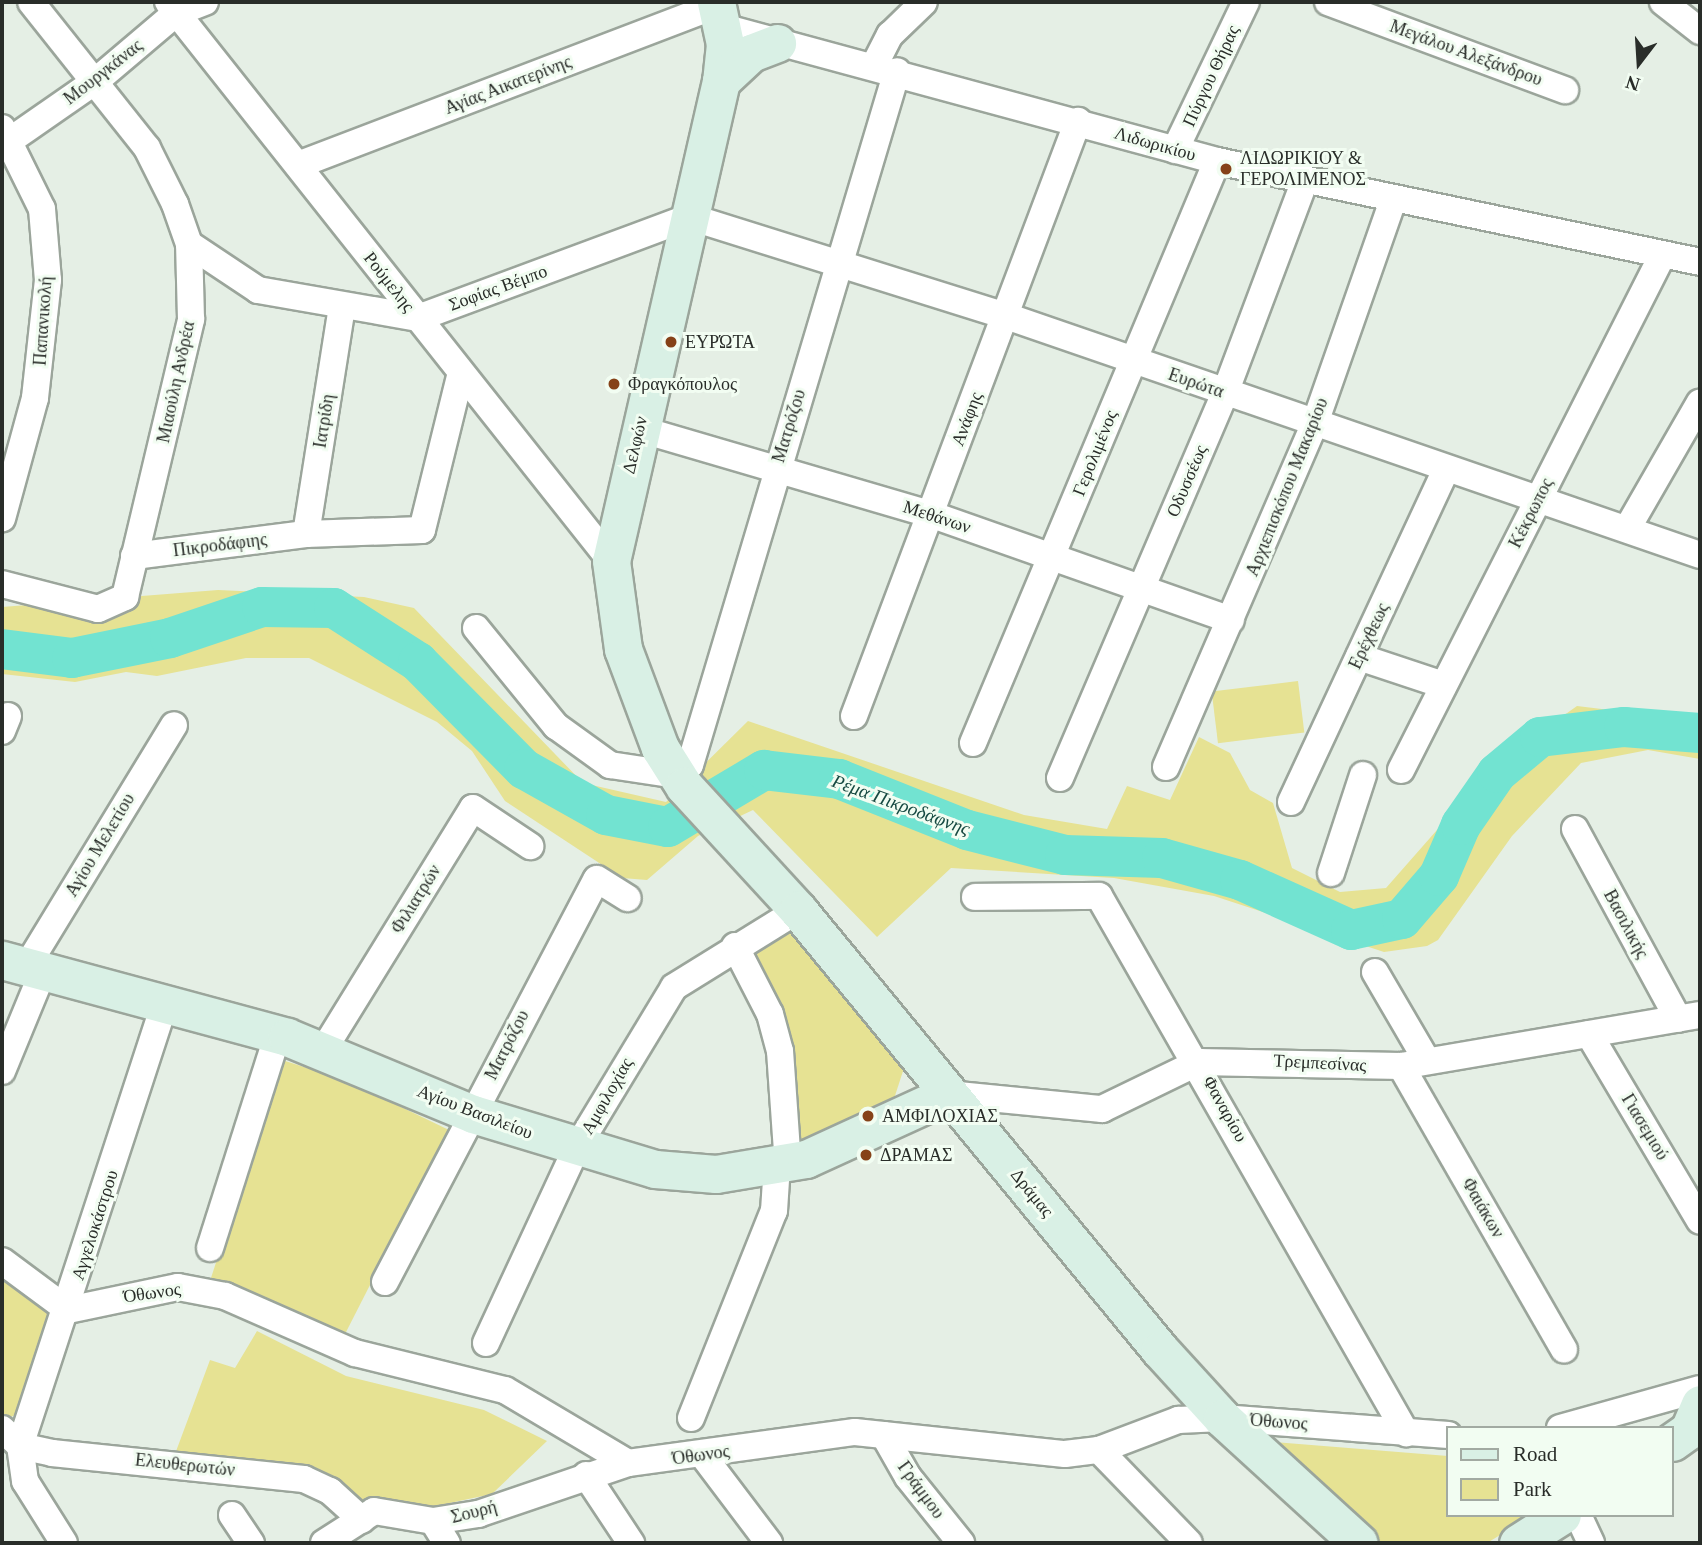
<!DOCTYPE html>
<meta charset="utf-8">
<style>
body{margin:0}
#map{position:relative;width:1702px;height:1545px;overflow:hidden;background:#e5efe5;font-family:Georgia,serif}
div>[style]{position:absolute}
[style*='--x']{left:calc(var(--x)*1px);top:calc(var(--y)*1px);width:calc(var(--w)*1px);rotate:calc(var(--a)*1deg)}
.green>*{inset:0;background:#e6e293;transform-origin:0 0}
.river>*{height:40px;margin:-20px;padding:0 20px;transform-origin:20px;border-radius:20px;background:#72e3d1}
.roads{filter:drop-shadow(2px 0 #9ba59b) drop-shadow(-2px 0 #9ba59b) drop-shadow(0 2px #9ba59b) drop-shadow(0 -2px #9ba59b)}
.street>*{height:26px;margin:-13px;padding:0 13px;transform-origin:13px;border-radius:13px;background:#fff}
.secondary>*{height:37px;margin:-18.5px;padding:0 18.5px;transform-origin:18.5px;border-radius:18.5px;background:#d9f0e5}
.dots>*{width:19px;height:19px;translate:-50% -50%;box-sizing:border-box;border:4px solid #f2fdf2;border-radius:50%}
span{translate:-50% -50%;white-space:nowrap;text-align:center;line-height:1.15;-webkit-text-stroke:6px #f2fdf2;paint-order:stroke}
.street-label{font-size:18px;color:#292d29}
.poi-label{font-size:18px;color:#292d29}
.left{translate:0 -50%;text-align:left}
.water-label{font-size:19px;color:#174a42;font-style:italic}
.frame{position:absolute;inset:0;border:4px solid #292d29;pointer-events:none}
.legend{position:absolute;left:1446px;top:1426px;width:228px;height:91px;box-sizing:border-box;background:#f2fdf2;border:2px solid #a2aaa2;margin:0;padding:9px 12px;list-style:none;font-size:21px;color:#292d29}
.legend li{display:flex;align-items:center;gap:14px;height:35px}
.legend b{width:35px;border:2px solid #a2aaa2}
.north{position:absolute;left:1604px;top:28px;width:70px;height:70px;-webkit-text-stroke:5px #f2fdf2;paint-order:stroke;rotate:197deg;font-size:19px;font-weight:700;line-height:28px;text-align:center;color:#292d29}
.north::after{content:'';display:block;margin:auto;width:24px;height:32px;background:#292d29;clip-path:polygon(50% 0,100% 100%,50% 72%,0 100%)}
</style>
<div id="map">
<div class="green">
<i style="clip-path:polygon(218px 590px,364px 597px,414px 608px,583px 783px,666px 802px,748px 721px,1024px 815px,1107px 829px,1127px 786px,1170px 800px,1199px 737px,1230px 753px,1250px 790px,1273px 803px,1292px 868px,1340px 892px,1386px 888px,1495px 764px,1577px 706px,1700px 721px,1700px 759px,1648px 750px,1581px 763px,1512px 836px,1438px 940px,1427px 946px,1384px 952px,1214px 896px,1114px 878px,951px 868px,877px 937px,753px 810px,698px 836px,647px 880px,622px 878px,505px 801px,472px 751px,437px 722px,309px 658px,246px 658px,157px 676px,126px 672px,75px 682px,2px 674px,2px 607px)"></i>
<i style="left:1298px;top:681px;width:52px;height:87px;rotate:83deg"></i>
<i style="clip-path:polygon(792px 923px,904px 1068px,892px 1105px,799px 1142px,744px 953px)"></i>
<i style="clip-path:polygon(282px 1060px,345px 1080px,449px 1130px,344px 1336px,210px 1281px)"></i>
<i style="clip-path:polygon(2px 1275px,53px 1316px,21px 1412px,7px 1419px,2px 1418px)"></i>
<i style="clip-path:polygon(257px 1331px,346px 1376px,484px 1410px,547px 1441px,492px 1494px,431px 1507px,356px 1504px,175px 1454px,210px 1360px,235px 1368px)"></i>
<i style="clip-path:polygon(1274px 1442px,1448px 1456px,1448px 1515px,1533px 1515px,1487px 1543px,1378px 1543px)"></i>
</div>
<div class="river">
<i style="--x:2;--y:649;--w:71;--a:7.3"></i>
<i style="--x:72;--y:658;--w:100;--a:-11.5"></i>
<i style="--x:170;--y:638;--w:97;--a:-18.6"></i>
<i style="--x:262;--y:607;--w:72;--a:0.8"></i>
<i style="--x:334;--y:608;--w:100;--a:32.7"></i>
<i style="--x:418;--y:662;--w:151;--a:45.3"></i>
<i style="--x:524;--y:769;--w:94;--a:29.3"></i>
<i style="--x:606;--y:815;--w:63;--a:11"></i>
<i style="--x:668;--y:827;--w:112;--a:-30.7"></i>
<i style="--x:764;--y:770;--w:76;--a:6.8"></i>
<i style="--x:839;--y:779;--w:138;--a:21.7"></i>
<i style="--x:967;--y:830;--w:101;--a:14.3"></i>
<i style="--x:1065;--y:855;--w:97;--a:1.8"></i>
<i style="--x:1162;--y:858;--w:81;--a:15.8"></i>
<i style="--x:1240;--y:880;--w:122;--a:24.2"></i>
<i style="--x:1351;--y:930;--w:52;--a:-12.2"></i>
<i style="--x:1402;--y:919;--w:57;--a:-49.3"></i>
<i style="--x:1439;--y:876;--w:56;--a:-66.7"></i>
<i style="--x:1461;--y:825;--w:63;--a:-55.3"></i>
<i style="--x:1497;--y:773;--w:56;--a:-39.9"></i>
<i style="--x:1540;--y:737;--w:85;--a:-6.8"></i>
<i style="--x:1624;--y:727;--w:76;--a:4.5"></i>
</div>
<div class="roads">
<div class="street">
<i style="--x:168;--y:2;--w:713;--a:51.6"></i>
<i style="--x:1328;--y:2;--w:253;--a:20.4"></i>
<i style="--x:1663;--y:2;--w:47;--a:38.1"></i>
<i style="--x:723;--y:27;--w:512;--a:15.18"></i>
<i style="--x:1217;--y:161;--w:493;--a:11.8"></i>
<i style="--x:875;--y:64;--w:33;--a:-63"></i>
<i style="--x:890;--y:35;--w:47;--a:-44.1"></i>
<i style="--x:2;--y:128;--w:90;--a:63.7"></i>
<i style="--x:42;--y:209;--w:71;--a:85.2"></i>
<i style="--x:48;--y:280;--w:119;--a:96.3"></i>
<i style="--x:35;--y:398;--w:125;--a:105.3"></i>
<i style="--x:2;--y:146;--w:116;--a:-34.8"></i>
<i style="--x:97;--y:80;--w:104;--a:-40.3"></i>
<i style="--x:176;--y:13;--w:31;--a:-21"></i>
<i style="--x:1175;--y:150;--w:164;--a:-64.4"></i>
<i style="--x:298;--y:165;--w:449;--a:-20.9"></i>
<i style="--x:189;--y:244;--w:83;--a:33.7"></i>
<i style="--x:258;--y:290;--w:162;--a:9.9"></i>
<i style="--x:418;--y:318;--w:290;--a:-20.4"></i>
<i style="--x:690;--y:217;--w:331;--a:17.4"></i>
<i style="--x:1006;--y:316;--w:734;--a:19"></i>
<i style="--x:639;--y:429;--w:303;--a:16.3"></i>
<i style="--x:930;--y:514;--w:319;--a:19.4"></i>
<i style="--x:1627;--y:529;--w:146;--a:-60.1"></i>
<i style="--x:306;--y:534;--w:230;--a:-81"></i>
<i style="--x:134;--y:556;--w:173;--a:-7.3"></i>
<i style="--x:306;--y:534;--w:116;--a:-2"></i>
<i style="--x:422;--y:530;--w:159;--a:-76.1"></i>
<i style="--x:2;--y:584;--w:99;--a:14.6"></i>
<i style="--x:98;--y:609;--w:30;--a:-24"></i>
<i style="--x:125;--y:597;--w:286;--a:-76.6"></i>
<i style="--x:191;--y:319;--w:75;--a:-91.5"></i>
<i style="--x:189;--y:244;--w:42;--a:-109.3"></i>
<i style="--x:175;--y:204;--w:63;--a:-116.6"></i>
<i style="--x:147;--y:148;--w:186;--a:-128.5"></i>
<i style="--x:476;--y:628;--w:127;--a:50.8"></i>
<i style="--x:556;--y:726;--w:67;--a:35.8"></i>
<i style="--x:610;--y:765;--w:67;--a:8.6"></i>
<i style="--x:676;--y:775;--w:17;--a:-36"></i>
<i style="--x:690;--y:765;--w:724;--a:-73.39"></i>
<i style="--x:1359;--y:657;--w:89;--a:18.4"></i>
<i style="--x:854;--y:716;--w:636;--a:-69.37"></i>
<i style="--x:2;--y:731;--w:16;--a:-68"></i>
<i style="--x:973;--y:743;--w:631;--a:-67.25"></i>
<i style="--x:1166;--y:767;--w:375;--a:-66.6"></i>
<i style="--x:1315;--y:423;--w:236;--a:-70.7"></i>
<i style="--x:1401;--y:770;--w:576;--a:-63.08"></i>
<i style="--x:1060;--y:778;--w:419;--a:-66.8"></i>
<i style="--x:1225;--y:393;--w:228;--a:-69.4"></i>
<i style="--x:1291;--y:802;--w:365;--a:-65"></i>
<i style="--x:1575;--y:829;--w:216;--a:61.5"></i>
<i style="--x:1331;--y:873;--w:103;--a:-71.9"></i>
<i style="--x:975;--y:897;--w:124;--a:-0.5"></i>
<i style="--x:1099;--y:896;--w:619;--a:60.24"></i>
<i style="--x:735;--y:946;--w:76;--a:62.8"></i>
<i style="--x:770;--y:1014;--w:38;--a:75"></i>
<i style="--x:780;--y:1051;--w:113;--a:86"></i>
<i style="--x:27;--y:966;--w:282;--a:-58.6"></i>
<i style="--x:1375;--y:972;--w:103;--a:59.7"></i>
<i style="--x:1589;--y:1034;--w:217;--a:59.3"></i>
<i style="--x:324;--y:1049;--w:283;--a:-58.3"></i>
<i style="--x:473;--y:808;--w:69;--a:33.7"></i>
<i style="--x:1401;--y:1066;--w:327;--a:60.1"></i>
<i style="--x:2;--y:1071;--w:110;--a:-67.6"></i>
<i style="--x:948;--y:1094;--w:155;--a:5.6"></i>
<i style="--x:1102;--y:1109;--w:108;--a:-25.9"></i>
<i style="--x:1199;--y:1062;--w:202;--a:1.1"></i>
<i style="--x:1401;--y:1066;--w:303;--a:-9.7"></i>
<i style="--x:210;--y:1248;--w:225;--a:-72.4"></i>
<i style="--x:2;--y:1261;--w:82;--a:36.6"></i>
<i style="--x:68;--y:1310;--w:112;--a:-11.8"></i>
<i style="--x:178;--y:1287;--w:48;--a:10.8"></i>
<i style="--x:225;--y:1296;--w:142;--a:23.7"></i>
<i style="--x:355;--y:1353;--w:154;--a:13.9"></i>
<i style="--x:505;--y:1390;--w:143;--a:30.7"></i>
<i style="--x:628;--y:1463;--w:229;--a:-7.8"></i>
<i style="--x:855;--y:1432;--w:211;--a:6"></i>
<i style="--x:1065;--y:1454;--w:34;--a:-7"></i>
<i style="--x:1099;--y:1450;--w:85;--a:-20.8"></i>
<i style="--x:1178;--y:1420;--w:44;--a:-2.6"></i>
<i style="--x:1222;--y:1418;--w:227;--a:4.3"></i>
<i style="--x:385;--y:1282;--w:455;--a:-62.3"></i>
<i style="--x:597;--y:879;--w:36;--a:32"></i>
<i style="--x:486;--y:1343;--w:214;--a:-65.1"></i>
<i style="--x:576;--y:1149;--w:189;--a:-58.8"></i>
<i style="--x:674;--y:987;--w:146;--a:-31.8"></i>
<i style="--x:691;--y:1418;--w:223;--a:-68.2"></i>
<i style="--x:774;--y:1211;--w:46;--a:-86.3"></i>
<i style="--x:1560;--y:1428;--w:145;--a:-15.6"></i>
<i style="--x:2;--y:1429;--w:25;--a:43"></i>
<i style="--x:20;--y:1446;--w:33;--a:12"></i>
<i style="--x:52;--y:1453;--w:253;--a:5.9"></i>
<i style="--x:304;--y:1479;--w:29;--a:25"></i>
<i style="--x:330;--y:1491;--w:43;--a:42.2"></i>
<i style="--x:884;--y:1435;--w:48;--a:60.3"></i>
<i style="--x:908;--y:1477;--w:85;--a:51.2"></i>
<i style="--x:1099;--y:1450;--w:129;--a:45.9"></i>
<i style="--x:704;--y:1457;--w:108;--a:52.9"></i>
<i style="--x:586;--y:1475;--w:82;--a:56.5"></i>
<i style="--x:232;--y:1515;--w:34;--a:56"></i>
<i style="--x:1578;--y:1515;--w:31;--a:65"></i>
<i style="--x:433;--y:1521;--w:26;--a:58"></i>
<i style="--x:64;--y:1543;--w:73;--a:-122.2"></i>
<i style="--x:25;--y:1481;--w:35;--a:-98"></i>
<i style="--x:20;--y:1446;--w:467;--a:-71.9"></i>
<i style="--x:324;--y:1543;--w:59;--a:-32.6"></i>
<i style="--x:374;--y:1511;--w:60;--a:9.6"></i>
<i style="--x:433;--y:1521;--w:46;--a:-8.8"></i>
<i style="--x:478;--y:1514;--w:158;--a:-18.8"></i>
</div>
<div class="secondary">
<i style="--x:716;--y:2;--w:43;--a:77.9"></i>
<i style="--x:725;--y:44;--w:37;--a:96"></i>
<i style="--x:721;--y:81;--w:492;--a:102.9"></i>
<i style="--x:611;--y:561;--w:89;--a:82.2"></i>
<i style="--x:623;--y:649;--w:106;--a:69.5"></i>
<i style="--x:660;--y:748;--w:45;--a:57.7"></i>
<i style="--x:684;--y:786;--w:168;--a:47.4"></i>
<i style="--x:798;--y:910;--w:570;--a:50.55"></i>
<i style="--x:1160;--y:1350;--w:92;--a:47.6"></i>
<i style="--x:1222;--y:1418;--w:185;--a:42.4"></i>
<i style="--x:721;--y:81;--w:41;--a:-43"></i>
<i style="--x:751;--y:53;--w:28;--a:-21"></i>
<i style="--x:2;--y:960;--w:295;--a:15.1"></i>
<i style="--x:287;--y:1037;--w:201;--a:22.5"></i>
<i style="--x:473;--y:1114;--w:190;--a:16.8"></i>
<i style="--x:655;--y:1169;--w:61;--a:4.7"></i>
<i style="--x:716;--y:1174;--w:91;--a:-9.5"></i>
<i style="--x:806;--y:1159;--w:156;--a:-24.6"></i>
<i style="--x:1672;--y:1442;--w:21;--a:-35"></i>
<i style="--x:1689;--y:1430;--w:28;--a:-67"></i>
<i style="--x:1518;--y:1543;--w:52;--a:-32.5"></i>
</div>
</div>
<div class="dots">
<i style="left:1226px;top:169px;background:#864218"></i>
<i style="left:671px;top:342px;background:#864218"></i>
<i style="left:614px;top:384px;background:#864218"></i>
<i style="left:868px;top:1116px;background:#864218"></i>
<i style="left:866px;top:1155px;background:#864218"></i>
</div>
<div class="street-label">
<span style="left:1466px;top:53px;rotate:20deg">Μεγάλου Αλεξάνδρου</span>
<span style="left:103px;top:72px;rotate:-38deg">Μουργκάνας</span>
<span style="left:1211px;top:76px;rotate:-65deg">Πύργου Θήρας</span>
<span style="left:508px;top:85px;rotate:-21deg">Αγίας Αικατερίνης</span>
<span style="left:1155px;top:144px;rotate:16deg">Λιδωρικίου</span>
<span style="left:389px;top:282px;rotate:52deg">Ρούμελης</span>
<span style="left:498px;top:288px;rotate:-20deg">Σοφίας Βέμπο</span>
<span style="left:43px;top:321px;rotate:-86deg">Παπανικολή</span>
<span style="left:176px;top:382px;rotate:-78deg">Μιαούλη Ανδρέα</span>
<span style="left:1196px;top:383px;rotate:19deg">Ευρώτα</span>
<span style="left:967px;top:419px;rotate:-69deg">Ανάφης</span>
<span style="left:324px;top:421px;rotate:-81deg">Ιατρίδη</span>
<span style="left:789px;top:426px;rotate:-73deg">Ματρόζου</span>
<span style="left:635px;top:445px;rotate:-77deg">Δελφών</span>
<span style="left:1095px;top:453px;rotate:-68deg">Γερολιμένος</span>
<span style="left:1187px;top:481px;rotate:-67deg">Οδυσσέως</span>
<span style="left:1287px;top:487px;rotate:-68deg">Αρχιεπισκόπου Μακαρίου</span>
<span style="left:1531px;top:513px;rotate:-63deg">Κέκρωπος</span>
<span style="left:937px;top:517px;rotate:18deg">Μεθάνων</span>
<span style="left:220px;top:545px;rotate:-7deg">Πικροδάφιης</span>
<span style="left:1369px;top:636px;rotate:-65deg">Ερέχθεως</span>
<span style="left:100px;top:845px;rotate:-59deg">Αγίου Μελετίου</span>
<span style="left:416px;top:899px;rotate:-58deg">Φιλιατρών</span>
<span style="left:1626px;top:924px;rotate:62deg">Βασιλικής</span>
<span style="left:507px;top:1045px;rotate:-63deg">Ματρόζου</span>
<span style="left:1320px;top:1063px;rotate:3deg">Τρεμπεσίνας</span>
<span style="left:607px;top:1096px;rotate:-60deg">Αμφιλοχίας</span>
<span style="left:1225px;top:1109px;rotate:61deg">Φαναρίου</span>
<span style="left:475px;top:1112px;rotate:21deg">Αγίου Βασιλείου</span>
<span style="left:1645px;top:1127px;rotate:59deg">Γιασεμιού</span>
<span style="left:1032px;top:1193px;rotate:51deg">Δράμας</span>
<span style="left:1483px;top:1208px;rotate:60deg">Φαιάκων</span>
<span style="left:95px;top:1225px;rotate:-72deg">Αγγελοκάστρου</span>
<span style="left:152px;top:1293px;rotate:-8deg">Όθωνος</span>
<span style="left:1279px;top:1422px;rotate:4deg">Όθωνος</span>
<span style="left:701px;top:1455px;rotate:-8deg">Όθωνος</span>
<span style="left:185px;top:1465px;rotate:6deg">Ελευθερωτών</span>
<span style="left:921px;top:1490px;rotate:54deg">Γράμμου</span>
<span style="left:474px;top:1512px;rotate:-14deg">Σουρή</span>
</div>
<div class="poi-label">
<span class="left" style="left:1240px;top:169px">ΛΙΔΩΡΙΚΙΟΥ &amp;<br>ΓΕΡΟΛΙΜΕΝΟΣ</span>
<span class="left" style="left:685px;top:342px">ΕΥΡΏΤΑ</span>
<span class="left" style="left:628px;top:384px">Φραγκόπουλος</span>
<span class="left" style="left:882px;top:1116px">ΑΜΦΙΛΟΧΙΑΣ</span>
<span class="left" style="left:880px;top:1155px">ΔΡΑΜΑΣ</span>
</div>
<div class="water-label">
<span style="left:901px;top:805px;rotate:20deg">Ρέμα Πικροδάφνης</span>
</div>
<div class="frame"></div>
<ul class="legend">
<li><b style="height:9px;background:#d9f0e5"></b>Road</li>
<li><b style="height:19px;background:#e6e293"></b>Park</li>
</ul>
<div class="north">N</div>
</div>
